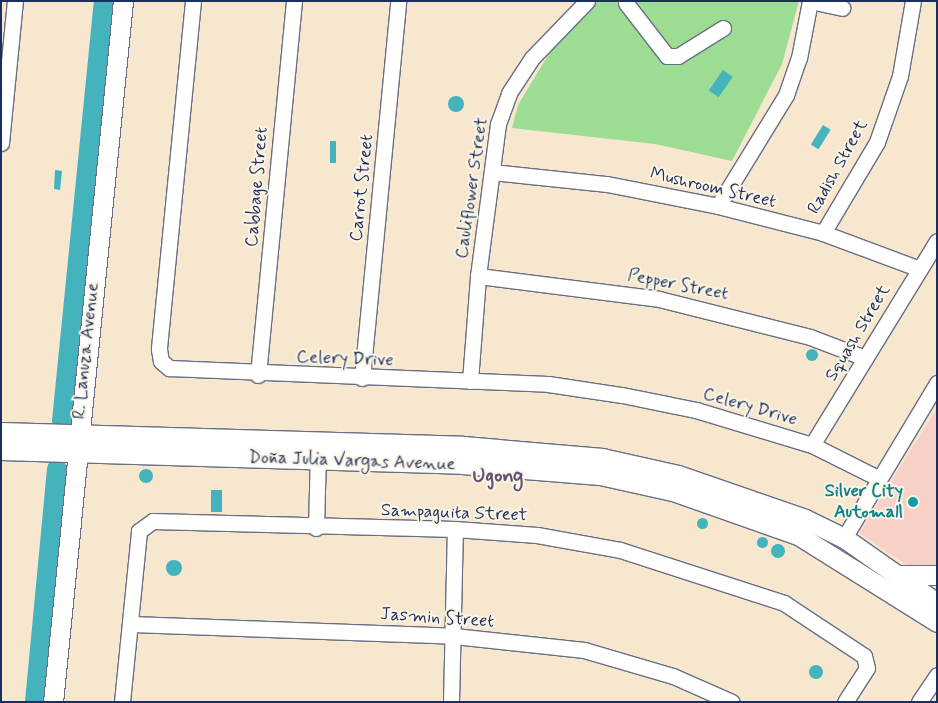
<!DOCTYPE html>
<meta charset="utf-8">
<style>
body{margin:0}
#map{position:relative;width:938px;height:703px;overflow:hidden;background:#f6e7ce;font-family:Mynerve,sans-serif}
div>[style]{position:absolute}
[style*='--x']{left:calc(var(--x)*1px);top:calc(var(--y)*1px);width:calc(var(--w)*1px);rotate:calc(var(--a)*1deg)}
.built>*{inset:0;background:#f7d1c7}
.green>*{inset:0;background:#9cdd93}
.water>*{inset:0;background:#44b3be;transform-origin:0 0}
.round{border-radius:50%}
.river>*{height:20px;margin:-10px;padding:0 10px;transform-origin:10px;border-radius:10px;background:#44b3be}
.roads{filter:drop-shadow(1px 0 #686f85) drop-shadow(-1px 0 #686f85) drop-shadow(0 1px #686f85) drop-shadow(0 -1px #686f85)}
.minor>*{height:15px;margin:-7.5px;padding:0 7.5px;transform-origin:7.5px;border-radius:7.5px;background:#fff}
.major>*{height:19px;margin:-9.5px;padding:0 9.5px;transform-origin:9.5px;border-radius:9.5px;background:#fff}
.dots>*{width:14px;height:14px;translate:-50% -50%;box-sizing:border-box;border:2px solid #fcf5e5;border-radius:50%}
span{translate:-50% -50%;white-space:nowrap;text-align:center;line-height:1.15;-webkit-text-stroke:4px #fcf5e5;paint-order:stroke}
.street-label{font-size:18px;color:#1b2f5e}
.culture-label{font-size:18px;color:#0d838f;font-weight:700}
.right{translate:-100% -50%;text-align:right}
.quarter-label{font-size:20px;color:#5e5078;font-weight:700}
.frame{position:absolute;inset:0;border:2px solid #1b2f5e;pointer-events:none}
</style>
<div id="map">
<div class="built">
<i style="clip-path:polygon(937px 408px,937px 586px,859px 533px)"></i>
</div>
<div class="green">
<i style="clip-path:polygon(599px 1px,799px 1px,782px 64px,732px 161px,655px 144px,512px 128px,518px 105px,570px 19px)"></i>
</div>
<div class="water">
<i style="left:723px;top:70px;width:12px;height:25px;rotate:35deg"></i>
<i class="round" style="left:448px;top:96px;width:16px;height:16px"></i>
<i style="left:823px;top:125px;width:9px;height:23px;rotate:32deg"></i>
<i style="left:330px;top:141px;width:6px;height:22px"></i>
<i style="clip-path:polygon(55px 170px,62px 171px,60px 190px,54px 189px)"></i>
<i class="round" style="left:806px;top:349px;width:12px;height:12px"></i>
<i class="round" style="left:139px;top:469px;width:14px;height:14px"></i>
<i style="left:211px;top:490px;width:11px;height:22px"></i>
<i class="round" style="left:696.5px;top:517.5px;width:11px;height:11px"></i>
<i class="round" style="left:756.5px;top:536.5px;width:11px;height:11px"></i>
<i class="round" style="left:771px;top:544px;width:14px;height:14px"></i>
<i class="round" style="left:166px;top:560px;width:16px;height:16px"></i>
<i class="round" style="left:809px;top:665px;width:14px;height:14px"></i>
</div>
<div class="river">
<i style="--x:62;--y:421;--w:422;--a:-84.3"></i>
<i style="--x:35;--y:702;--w:234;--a:-84.6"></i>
</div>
<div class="roads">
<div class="minor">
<i style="--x:193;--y:1;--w:350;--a:95.6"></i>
<i style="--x:159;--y:349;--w:12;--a:81"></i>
<i style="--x:161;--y:361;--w:11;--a:41"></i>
<i style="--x:169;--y:368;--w:379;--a:2.4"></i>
<i style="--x:548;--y:384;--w:75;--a:8.5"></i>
<i style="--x:622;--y:395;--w:76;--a:11.5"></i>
<i style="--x:696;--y:410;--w:121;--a:16.8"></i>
<i style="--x:812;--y:445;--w:74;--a:26.6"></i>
<i style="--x:810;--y:1;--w:33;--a:12"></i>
<i style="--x:626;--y:3;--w:67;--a:52.3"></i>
<i style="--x:667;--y:56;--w:11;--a:0"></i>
<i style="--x:678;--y:56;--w:53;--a:-31.9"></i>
<i style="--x:1;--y:143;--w:143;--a:-84.4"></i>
<i style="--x:492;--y:172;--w:116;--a:6"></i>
<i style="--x:607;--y:184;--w:113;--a:11.2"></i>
<i style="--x:718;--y:206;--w:108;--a:14.4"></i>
<i style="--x:823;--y:233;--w:103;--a:20.4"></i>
<i style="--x:718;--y:206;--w:130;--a:-58.5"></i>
<i style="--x:786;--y:95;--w:39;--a:-71"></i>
<i style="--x:799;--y:58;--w:58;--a:-79.1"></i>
<i style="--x:823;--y:233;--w:106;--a:-59.3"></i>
<i style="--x:877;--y:142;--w:70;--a:-70.8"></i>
<i style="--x:900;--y:76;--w:76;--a:-80.2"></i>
<i style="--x:478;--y:276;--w:182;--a:7.2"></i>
<i style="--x:659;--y:299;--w:156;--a:14.1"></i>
<i style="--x:810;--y:337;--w:59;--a:20.9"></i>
<i style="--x:258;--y:375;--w:376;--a:-84.5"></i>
<i style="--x:362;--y:378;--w:379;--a:-84.5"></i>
<i style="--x:470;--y:381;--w:105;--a:-85.6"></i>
<i style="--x:478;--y:276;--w:153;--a:-82.5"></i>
<i style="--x:498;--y:124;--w:33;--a:-70"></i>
<i style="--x:509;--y:93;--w:42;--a:-56.7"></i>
<i style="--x:532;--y:58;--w:79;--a:-46"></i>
<i style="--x:812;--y:445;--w:239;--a:-58.5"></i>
<i style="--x:316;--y:528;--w:78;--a:-88.5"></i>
<i style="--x:844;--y:538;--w:181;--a:-59"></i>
<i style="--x:131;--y:624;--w:323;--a:2.1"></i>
<i style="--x:454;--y:636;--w:131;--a:6.1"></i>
<i style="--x:584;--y:650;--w:93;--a:16.3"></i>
<i style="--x:673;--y:676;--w:64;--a:23.8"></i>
<i style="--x:122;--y:702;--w:172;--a:-84.3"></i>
<i style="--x:139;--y:531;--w:17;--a:-36"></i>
<i style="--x:153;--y:521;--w:302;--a:1.5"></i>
<i style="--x:455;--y:529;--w:82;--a:4.2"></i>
<i style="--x:537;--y:535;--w:84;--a:10.2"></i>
<i style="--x:620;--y:550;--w:172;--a:17.9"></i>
<i style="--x:784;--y:603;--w:96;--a:33.5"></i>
<i style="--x:864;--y:656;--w:12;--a:76"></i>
<i style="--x:867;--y:668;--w:40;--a:122.9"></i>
<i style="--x:451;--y:702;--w:173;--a:-88.7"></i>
<i style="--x:919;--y:702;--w:32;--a:-56"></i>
</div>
<div class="major">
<i style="--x:1;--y:432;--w:462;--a:1.7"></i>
<i style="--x:463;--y:446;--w:140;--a:4.9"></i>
<i style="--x:602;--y:458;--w:78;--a:12.6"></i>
<i style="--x:678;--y:475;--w:134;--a:19.1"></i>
<i style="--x:805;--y:519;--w:43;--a:26"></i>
<i style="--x:844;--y:538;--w:113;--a:35"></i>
<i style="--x:1;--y:450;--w:461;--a:1.7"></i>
<i style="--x:462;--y:464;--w:138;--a:4.6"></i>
<i style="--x:600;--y:475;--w:75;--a:12.4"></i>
<i style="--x:673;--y:491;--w:133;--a:19.4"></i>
<i style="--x:798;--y:535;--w:164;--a:32"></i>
<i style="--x:897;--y:575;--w:40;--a:0"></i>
<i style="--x:53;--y:702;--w:704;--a:-84.3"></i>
</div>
</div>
<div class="dots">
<i style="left:913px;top:502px;background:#0f9aa8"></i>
</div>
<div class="street-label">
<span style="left:838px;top:167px;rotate:-61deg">Radish Street</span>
<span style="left:257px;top:187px;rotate:-85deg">Cabbage Street</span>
<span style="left:362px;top:188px;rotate:-84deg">Carrot Street</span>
<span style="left:472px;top:188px;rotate:-82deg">Cauliflower Street</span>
<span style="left:713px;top:188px;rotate:13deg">Mushroom Street</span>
<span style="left:678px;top:285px;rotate:11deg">Pepper Street</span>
<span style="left:858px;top:333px;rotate:-59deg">Squash Street</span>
<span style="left:86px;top:351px;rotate:-84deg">R. Lanuza Avenue</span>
<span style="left:345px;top:359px;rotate:2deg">Celery Drive</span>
<span style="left:750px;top:407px;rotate:16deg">Celery Drive</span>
<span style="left:352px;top:461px;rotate:2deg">Doña Julia Vargas Avenue</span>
<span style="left:454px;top:513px;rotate:2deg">Sampaguita Street</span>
<span style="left:437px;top:618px;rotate:4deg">Jasmin Street</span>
</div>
<div class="culture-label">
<span class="right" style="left:903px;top:502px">Silver City<br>Automall</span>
</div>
<div class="quarter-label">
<span style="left:498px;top:476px">Ugong</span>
</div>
<div class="frame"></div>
</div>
